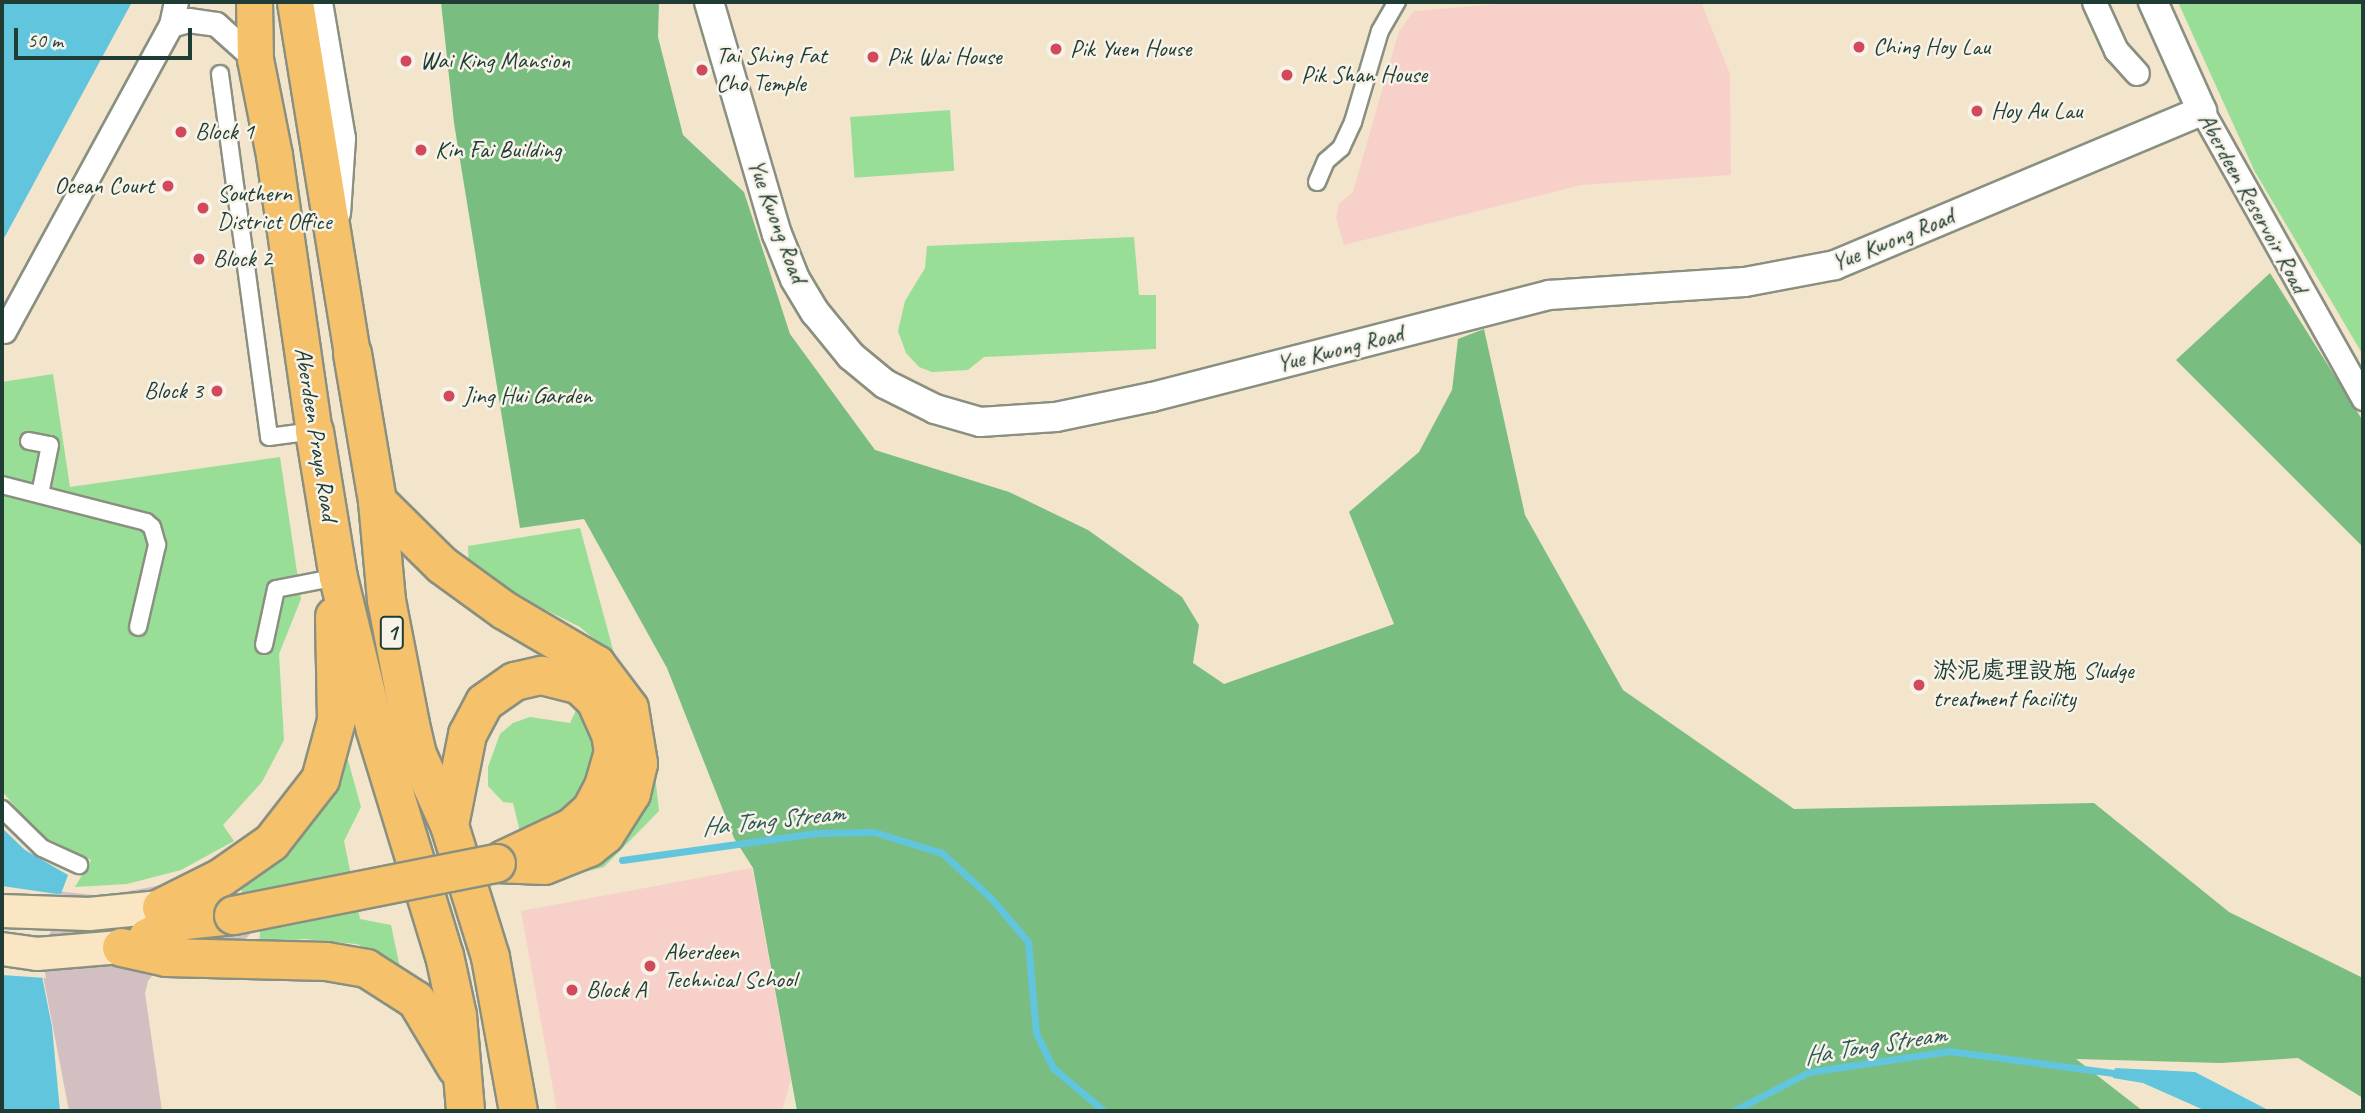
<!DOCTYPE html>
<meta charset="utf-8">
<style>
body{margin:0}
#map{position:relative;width:2365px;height:1113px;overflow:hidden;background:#f3e4cc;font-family:Caveat,"LXGW WenKai TC",sans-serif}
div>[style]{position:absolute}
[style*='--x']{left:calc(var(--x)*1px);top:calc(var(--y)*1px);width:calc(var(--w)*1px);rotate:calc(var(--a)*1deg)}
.built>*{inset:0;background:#f7d1c9}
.industrial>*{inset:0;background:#d2bfc1}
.green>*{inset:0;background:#99de97;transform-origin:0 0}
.forest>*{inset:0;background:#7abd80}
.water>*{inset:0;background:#61c5de}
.pier>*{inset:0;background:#f3e4cc}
.stream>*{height:7px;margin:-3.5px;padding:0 3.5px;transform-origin:3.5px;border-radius:3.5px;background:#61c5de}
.roads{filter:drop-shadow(2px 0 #899080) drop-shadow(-2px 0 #899080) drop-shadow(0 2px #899080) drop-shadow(0 -2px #899080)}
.pedestrian>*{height:16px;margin:-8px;padding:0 8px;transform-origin:8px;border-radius:8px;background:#fff}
.minor>*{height:23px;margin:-11.5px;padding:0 11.5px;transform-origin:11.5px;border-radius:11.5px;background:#fff}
.tertiary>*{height:28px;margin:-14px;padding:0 14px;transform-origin:14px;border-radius:14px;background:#fff}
.secondary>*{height:32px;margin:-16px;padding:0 16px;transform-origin:16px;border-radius:16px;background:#fbe6c4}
.primary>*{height:35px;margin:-17.5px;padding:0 17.5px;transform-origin:17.5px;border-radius:17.5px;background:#f5c16b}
.trunk>*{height:37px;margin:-18.5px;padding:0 18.5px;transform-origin:18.5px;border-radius:18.5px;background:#f5c16b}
.bridges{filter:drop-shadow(2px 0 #899080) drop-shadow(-2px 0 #899080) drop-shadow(0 2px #899080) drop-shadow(0 -2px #899080)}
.trunk-bridge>*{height:37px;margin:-18.5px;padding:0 18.5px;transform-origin:18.5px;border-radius:18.5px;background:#f5c16b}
.dots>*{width:19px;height:19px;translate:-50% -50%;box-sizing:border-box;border:4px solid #f7f3e8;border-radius:50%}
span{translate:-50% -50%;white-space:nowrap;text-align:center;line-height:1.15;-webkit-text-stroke:5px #f7f3e8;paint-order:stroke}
.shield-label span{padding:2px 5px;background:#f7f3e8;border:2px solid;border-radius:5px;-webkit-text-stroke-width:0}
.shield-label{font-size:23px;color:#1f3d34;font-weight:700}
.poi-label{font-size:24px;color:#1f3d34}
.left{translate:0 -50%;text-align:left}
.right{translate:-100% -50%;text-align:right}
.street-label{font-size:24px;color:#1f3d34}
.water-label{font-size:26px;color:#2c5856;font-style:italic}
.frame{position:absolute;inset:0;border:4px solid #1f3d34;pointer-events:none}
.scale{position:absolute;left:14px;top:28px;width:178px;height:32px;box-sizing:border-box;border:4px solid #1f3d34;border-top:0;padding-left:9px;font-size:21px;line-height:24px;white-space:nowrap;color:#1f3d34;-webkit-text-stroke:5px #f7f3e8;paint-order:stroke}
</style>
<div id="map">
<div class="built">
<i style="clip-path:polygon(1522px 2px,1701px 2px,1730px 74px,1731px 175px,1581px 185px,1344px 245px,1336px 218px,1339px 204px,1353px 192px,1399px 31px,1414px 11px)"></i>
<i style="clip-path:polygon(752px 868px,791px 1079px,782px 1111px,557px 1111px,521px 911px)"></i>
</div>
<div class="industrial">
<i style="clip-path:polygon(218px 862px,252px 916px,255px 927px,236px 952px,157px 970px,148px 981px,145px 993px,162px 1111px,69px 1111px,42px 970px,56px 891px,103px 896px,172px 883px)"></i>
</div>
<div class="green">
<i style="clip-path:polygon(2178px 2px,2363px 2px,2363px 355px,2254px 170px)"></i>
<i style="left:950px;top:110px;width:61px;height:100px;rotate:86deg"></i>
<i style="clip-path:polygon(1134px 237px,1139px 295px,1156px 295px,1156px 349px,984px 357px,968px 370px,932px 372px,919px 367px,906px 353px,898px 331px,905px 301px,925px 268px,927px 246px)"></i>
<i style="clip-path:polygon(53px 374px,70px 487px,280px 457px,301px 599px,279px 654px,284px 740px,262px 782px,223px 825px,234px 841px,181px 870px,127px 884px,75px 887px,91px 860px,38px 834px,2px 791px,2px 382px)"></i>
<i style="clip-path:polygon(580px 528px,625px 694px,649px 720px,659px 811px,604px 867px,533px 885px,513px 803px,503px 802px,488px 786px,488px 767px,500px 734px,513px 723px,530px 717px,570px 723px,605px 648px,580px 627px,469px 572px,468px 546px)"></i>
<i style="clip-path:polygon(335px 757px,348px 760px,361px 807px,344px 841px,360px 919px,391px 925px,400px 968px,378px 952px,356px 944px,304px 939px,259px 944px,261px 922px,240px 888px,257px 877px,284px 845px)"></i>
</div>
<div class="forest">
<i style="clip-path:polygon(441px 2px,659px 2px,658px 37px,683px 135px,744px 192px,790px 334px,875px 450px,1009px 492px,1088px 530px,1182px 597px,1199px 625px,1193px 663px,1224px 684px,1394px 624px,1349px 512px,1419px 452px,1452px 390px,1458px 339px,1484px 329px,1525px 515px,1623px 690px,1794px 809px,2094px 803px,2229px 912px,2363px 978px,2363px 1098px,2298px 1058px,2221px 1063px,2076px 1059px,2143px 1111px,797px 1111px,753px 868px,734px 838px,667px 668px,584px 519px,520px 528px,454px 123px)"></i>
<i style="clip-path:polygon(2270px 273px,2363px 421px,2363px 547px,2176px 360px)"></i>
</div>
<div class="water">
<i style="clip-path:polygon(2px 2px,132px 2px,2px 242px)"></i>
<i style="clip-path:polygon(2px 828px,25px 850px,68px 875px,38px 956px,52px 1027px,60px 1111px,2px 1111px)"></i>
<i style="clip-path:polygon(2115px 1068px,2195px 1072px,2270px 1111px,2206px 1111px,2143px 1083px,2113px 1078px)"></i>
</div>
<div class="pier">
<i style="clip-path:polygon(2px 886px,64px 895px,42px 956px,46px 978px,2px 975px)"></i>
</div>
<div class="stream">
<i style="--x:622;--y:860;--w:196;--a:-7.9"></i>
<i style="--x:816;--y:833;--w:58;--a:-1"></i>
<i style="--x:874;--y:832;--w:71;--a:17.2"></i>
<i style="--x:942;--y:853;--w:67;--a:42.6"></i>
<i style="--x:991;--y:898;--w:57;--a:49.9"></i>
<i style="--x:1028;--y:942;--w:91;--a:85"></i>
<i style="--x:1036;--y:1033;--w:39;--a:64"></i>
<i style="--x:1053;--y:1068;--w:67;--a:40.1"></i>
<i style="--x:1733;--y:1111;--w:85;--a:-27.2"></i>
<i style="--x:1809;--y:1072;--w:142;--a:-8.5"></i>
<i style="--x:1949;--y:1051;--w:166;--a:7.6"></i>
</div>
<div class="roads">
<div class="pedestrian">
<i style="--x:220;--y:74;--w:366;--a:82.3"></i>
<i style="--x:269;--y:437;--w:45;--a:-7.6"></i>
<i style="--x:1317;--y:182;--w:23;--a:-67"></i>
<i style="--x:1326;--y:161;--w:20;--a:-41"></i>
<i style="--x:1341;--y:148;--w:29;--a:-65"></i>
<i style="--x:1353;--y:122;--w:95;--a:-73.5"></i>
<i style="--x:1380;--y:31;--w:34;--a:-60"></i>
<i style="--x:29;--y:441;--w:21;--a:11"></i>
<i style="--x:50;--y:445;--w:50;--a:101.5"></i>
<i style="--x:2;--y:485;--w:149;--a:14.4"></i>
<i style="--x:146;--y:522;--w:8;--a:40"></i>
<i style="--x:152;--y:527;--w:19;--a:74"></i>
<i style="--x:157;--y:545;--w:84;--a:103"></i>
<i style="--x:264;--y:645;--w:57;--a:-77.9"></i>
<i style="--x:276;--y:589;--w:63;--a:-11"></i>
<i style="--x:2;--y:809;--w:56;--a:44.3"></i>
<i style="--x:42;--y:848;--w:41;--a:24.7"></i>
</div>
<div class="minor">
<i style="--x:320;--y:2;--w:138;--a:80.4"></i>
<i style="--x:343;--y:138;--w:75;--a:93.8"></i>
<i style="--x:2094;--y:2;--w:53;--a:65.4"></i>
<i style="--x:2116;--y:50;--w:31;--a:48"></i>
<i style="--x:171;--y:25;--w:18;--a:-16"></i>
<i style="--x:188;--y:20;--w:28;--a:8"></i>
<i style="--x:216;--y:24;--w:52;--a:41.9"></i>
<i style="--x:2202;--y:111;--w:329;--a:60.7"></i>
<i style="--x:4;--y:331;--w:349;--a:-61.4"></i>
<i style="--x:171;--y:25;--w:24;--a:-78"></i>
</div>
<div class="tertiary">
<i style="--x:709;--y:2;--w:242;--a:73.7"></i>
<i style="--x:777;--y:234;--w:48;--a:68.2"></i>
<i style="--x:795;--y:279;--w:39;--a:59"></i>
<i style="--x:815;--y:312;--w:57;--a:50.7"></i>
<i style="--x:851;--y:356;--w:44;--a:39.5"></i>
<i style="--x:885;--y:384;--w:56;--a:26.6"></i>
<i style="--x:935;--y:409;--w:47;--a:16.1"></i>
<i style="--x:980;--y:422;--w:76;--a:-3.8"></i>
<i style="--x:1056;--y:417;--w:98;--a:-11.8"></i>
<i style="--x:1152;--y:397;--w:410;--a:-14.4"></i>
<i style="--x:1549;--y:295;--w:196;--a:-3.8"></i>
<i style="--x:1745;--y:282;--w:92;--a:-10.7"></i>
<i style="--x:1835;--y:265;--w:398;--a:-22.8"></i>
<i style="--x:2202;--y:111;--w:120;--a:-114.2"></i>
</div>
<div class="secondary">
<i style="--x:2;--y:911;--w:87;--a:2"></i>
<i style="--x:89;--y:914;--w:72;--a:-5.6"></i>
<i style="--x:2;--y:949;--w:35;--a:8"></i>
<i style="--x:37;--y:954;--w:84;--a:-4.8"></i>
</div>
<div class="primary">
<i style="--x:254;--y:2;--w:57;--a:89"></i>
<i style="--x:255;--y:59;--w:98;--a:78.8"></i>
<i style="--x:274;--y:155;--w:279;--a:81.8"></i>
<i style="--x:295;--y:2;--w:356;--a:80.8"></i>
</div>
<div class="trunk">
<i style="--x:352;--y:353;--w:150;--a:80.4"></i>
<i style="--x:377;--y:501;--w:99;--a:84.8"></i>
<i style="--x:386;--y:600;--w:126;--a:79"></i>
<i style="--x:410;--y:724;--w:31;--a:77"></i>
<i style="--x:417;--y:754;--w:78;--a:65.7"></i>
<i style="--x:449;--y:825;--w:138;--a:72.7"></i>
<i style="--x:490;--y:957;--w:157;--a:79.7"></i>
<i style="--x:314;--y:431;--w:148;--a:80.7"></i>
<i style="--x:338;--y:577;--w:157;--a:76.4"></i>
<i style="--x:375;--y:730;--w:235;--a:73"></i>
<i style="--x:444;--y:955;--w:61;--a:77.8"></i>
<i style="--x:457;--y:1015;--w:96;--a:85.2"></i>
<i style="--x:377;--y:501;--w:91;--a:44.6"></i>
<i style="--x:442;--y:565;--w:77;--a:36"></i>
<i style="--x:504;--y:610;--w:107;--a:30.4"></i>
<i style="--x:596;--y:664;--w:55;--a:53.1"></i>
<i style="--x:629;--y:708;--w:56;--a:80.7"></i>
<i style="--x:638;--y:763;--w:31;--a:103"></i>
<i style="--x:631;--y:793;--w:49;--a:122.4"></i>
<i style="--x:605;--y:834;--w:21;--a:141"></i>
<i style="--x:589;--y:847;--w:48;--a:158.2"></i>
<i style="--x:544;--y:865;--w:48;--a:-177.6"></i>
<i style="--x:449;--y:825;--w:93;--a:-78.8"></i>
<i style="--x:467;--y:734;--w:36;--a:-62"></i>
<i style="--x:484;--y:702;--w:37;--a:-35"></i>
<i style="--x:514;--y:681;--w:28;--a:-13"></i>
<i style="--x:541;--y:675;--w:38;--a:14"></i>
<i style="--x:578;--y:684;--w:23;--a:43"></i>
<i style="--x:595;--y:700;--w:36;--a:66"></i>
<i style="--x:610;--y:733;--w:18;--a:81"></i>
<i style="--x:613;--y:751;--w:36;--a:106"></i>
<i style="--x:603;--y:786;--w:27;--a:118"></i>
<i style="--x:590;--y:810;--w:25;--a:138"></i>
<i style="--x:571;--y:827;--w:75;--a:154.8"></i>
<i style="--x:161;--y:907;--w:67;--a:-26.6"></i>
<i style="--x:221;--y:877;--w:61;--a:-35"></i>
<i style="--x:271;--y:842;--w:80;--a:-52.1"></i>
<i style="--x:320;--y:779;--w:61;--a:-74.8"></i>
<i style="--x:336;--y:720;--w:104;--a:-91.1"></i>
<i style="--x:147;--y:937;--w:41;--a:-24.7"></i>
<i style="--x:184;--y:920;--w:49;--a:-5.8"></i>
<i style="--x:121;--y:947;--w:46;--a:12.5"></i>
<i style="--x:166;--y:957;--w:160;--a:1.4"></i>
<i style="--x:326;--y:961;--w:41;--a:9.9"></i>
<i style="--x:366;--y:968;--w:59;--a:32.6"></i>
<i style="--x:416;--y:1000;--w:78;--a:59.2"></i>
</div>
</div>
<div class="bridges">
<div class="trunk-bridge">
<i style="--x:233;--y:915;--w:268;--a:-11.2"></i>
</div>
</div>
<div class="dots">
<i style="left:1859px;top:47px;background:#d1495b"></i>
<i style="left:1056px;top:49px;background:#d1495b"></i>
<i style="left:873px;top:57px;background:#d1495b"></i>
<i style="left:406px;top:61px;background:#d1495b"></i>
<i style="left:702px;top:70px;background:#d1495b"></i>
<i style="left:1287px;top:75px;background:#d1495b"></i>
<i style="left:1977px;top:111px;background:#d1495b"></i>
<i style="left:181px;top:132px;background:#d1495b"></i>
<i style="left:421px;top:150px;background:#d1495b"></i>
<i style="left:168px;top:186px;background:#d1495b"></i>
<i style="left:203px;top:208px;background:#d1495b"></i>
<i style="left:199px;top:259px;background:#d1495b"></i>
<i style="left:217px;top:391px;background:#d1495b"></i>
<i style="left:449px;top:396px;background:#d1495b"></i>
<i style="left:1919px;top:685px;background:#d1495b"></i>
<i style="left:650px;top:966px;background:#d1495b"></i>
<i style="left:572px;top:990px;background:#d1495b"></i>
</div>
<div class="shield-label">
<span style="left:392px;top:633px">1</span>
</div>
<div class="poi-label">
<span class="left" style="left:1873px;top:47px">Ching Hoy Lau</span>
<span class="left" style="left:1070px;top:49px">Pik Yuen House</span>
<span class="left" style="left:716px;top:70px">Tai Shing Fat<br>Cho Temple</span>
<span class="left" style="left:887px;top:57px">Pik Wai House</span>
<span class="left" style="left:420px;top:61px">Wai King Mansion</span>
<span class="left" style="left:1301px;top:75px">Pik Shan House</span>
<span class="left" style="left:1991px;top:111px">Hoy Au Lau</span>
<span class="left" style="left:195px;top:132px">Block 1</span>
<span class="left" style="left:435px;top:150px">Kin Fai Building</span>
<span class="right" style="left:154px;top:186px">Ocean Court</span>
<span class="left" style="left:217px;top:208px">Southern<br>District Office</span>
<span class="left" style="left:213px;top:259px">Block 2</span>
<span class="right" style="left:203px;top:391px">Block 3</span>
<span class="left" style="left:463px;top:396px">Jing Hui Garden</span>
<span class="left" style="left:1933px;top:685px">淤泥處理設施 Sludge<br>treatment facility</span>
<span class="left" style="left:664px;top:966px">Aberdeen<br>Technical School</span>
<span class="left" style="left:586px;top:990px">Block A</span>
</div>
<div class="street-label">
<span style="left:2253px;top:203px;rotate:61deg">Aberdeen Reservoir Road</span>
<span style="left:777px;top:221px;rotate:70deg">Yue Kwong Road</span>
<span style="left:1893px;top:240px;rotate:-22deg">Yue Kwong Road</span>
<span style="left:1340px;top:349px;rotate:-14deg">Yue Kwong Road</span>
<span style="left:316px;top:434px;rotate:81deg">Aberdeen Praya Road</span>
</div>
<div class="water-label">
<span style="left:773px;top:820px;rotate:-6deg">Ha Tong Stream</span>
<span style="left:1875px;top:1045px;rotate:-9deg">Ha Tong Stream</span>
</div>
<div class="frame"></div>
<div class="scale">50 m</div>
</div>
